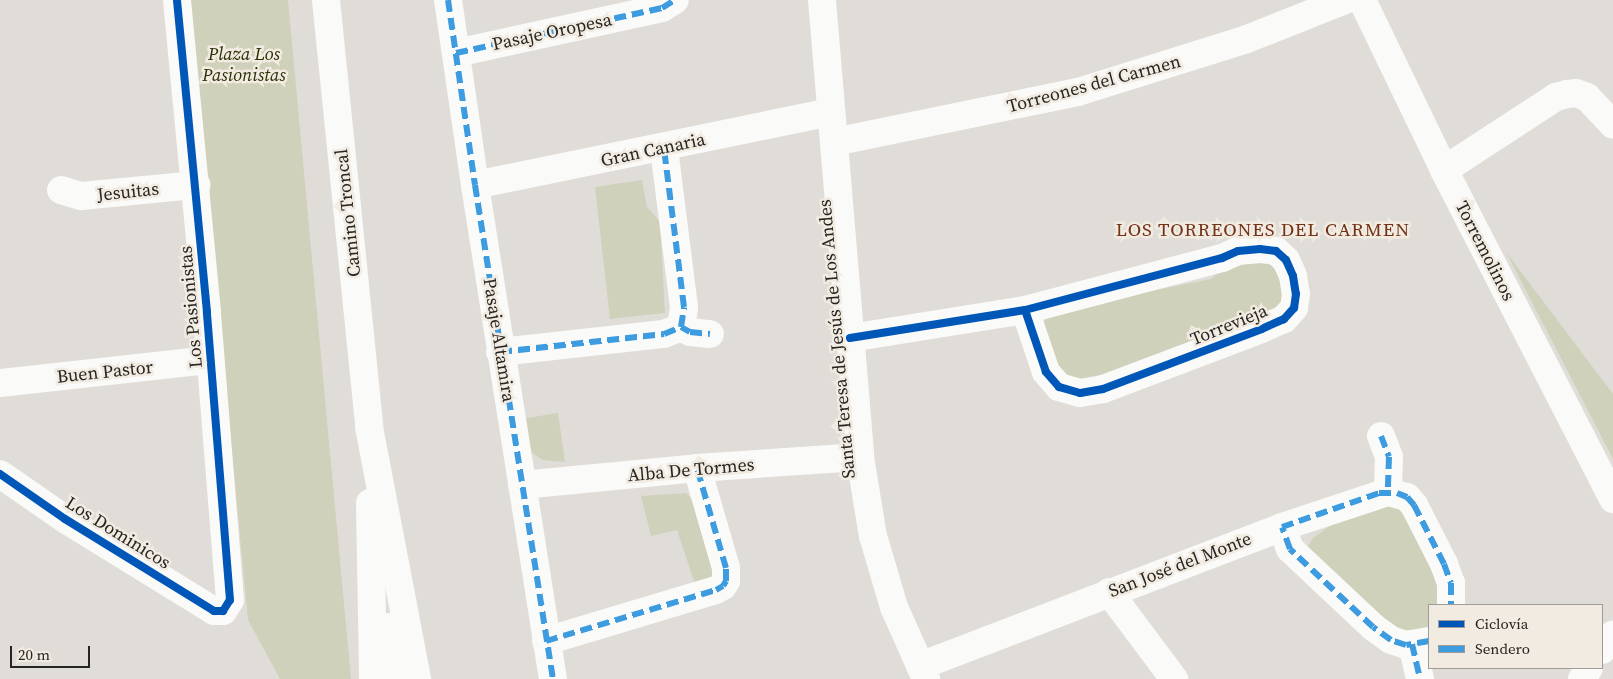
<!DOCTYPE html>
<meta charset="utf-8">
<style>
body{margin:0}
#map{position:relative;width:1613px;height:679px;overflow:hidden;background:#e0ddd8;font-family:"Source Serif 4",serif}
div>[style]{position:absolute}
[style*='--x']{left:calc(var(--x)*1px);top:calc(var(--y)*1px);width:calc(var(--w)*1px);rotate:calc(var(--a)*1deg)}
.green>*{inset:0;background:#cfd1ba}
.minor>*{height:28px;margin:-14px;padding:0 14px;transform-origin:14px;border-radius:14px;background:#fafaf9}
.major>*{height:28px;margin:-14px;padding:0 14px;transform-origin:14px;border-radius:14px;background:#fafaf9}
.highway>*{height:28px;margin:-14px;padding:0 14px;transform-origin:14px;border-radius:14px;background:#fafaf9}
.quiet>*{height:6px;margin-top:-3px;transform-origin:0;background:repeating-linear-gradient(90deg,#3d9ce0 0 12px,transparent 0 18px)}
.cycleway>*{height:8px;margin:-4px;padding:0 4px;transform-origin:4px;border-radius:4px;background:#0057b8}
span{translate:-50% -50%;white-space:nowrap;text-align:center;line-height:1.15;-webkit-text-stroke:5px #f1ebe2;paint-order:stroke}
.street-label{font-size:18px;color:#272522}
.park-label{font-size:18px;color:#2c3104;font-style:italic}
.neighbourhood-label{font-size:19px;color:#733216;letter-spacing:1px}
.legend{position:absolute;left:1428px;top:604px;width:175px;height:65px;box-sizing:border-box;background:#f1ebe2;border:1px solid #a09c95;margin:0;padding:6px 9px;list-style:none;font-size:15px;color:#272522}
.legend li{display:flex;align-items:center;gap:10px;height:25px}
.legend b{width:25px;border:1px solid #a09c95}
.scale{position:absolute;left:10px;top:646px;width:80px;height:22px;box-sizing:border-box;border:2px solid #272522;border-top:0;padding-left:6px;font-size:15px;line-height:18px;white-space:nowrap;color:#272522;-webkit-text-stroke:4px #f1ebe2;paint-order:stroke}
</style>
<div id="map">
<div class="green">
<i style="clip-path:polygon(188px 0,288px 0,351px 679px,280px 679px,248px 620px)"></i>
<i style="clip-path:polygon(642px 180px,647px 207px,660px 222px,665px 313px,610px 319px,595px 187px)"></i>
<i style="clip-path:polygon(1506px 252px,1613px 394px,1613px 459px)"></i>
<i style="clip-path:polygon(1233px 259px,1274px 263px,1286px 294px,1279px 308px,1078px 388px,1062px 379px,1042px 323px,1056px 310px,1211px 279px)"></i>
<i style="clip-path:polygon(558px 413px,565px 462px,543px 460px,525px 448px,521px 419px)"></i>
<i style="clip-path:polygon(686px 493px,703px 511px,721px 575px,695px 584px,677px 530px,651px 536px,641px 496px)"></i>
<i style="clip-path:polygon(1379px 503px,1403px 507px,1426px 546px,1445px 605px,1429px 605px,1429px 630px,1398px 632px,1306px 549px,1313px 538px,1334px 523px)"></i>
</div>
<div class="minor">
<i style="--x:448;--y:0;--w:187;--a:81.7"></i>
<i style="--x:475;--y:185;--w:500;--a:81.03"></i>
<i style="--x:822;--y:0;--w:459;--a:85.2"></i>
<i style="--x:860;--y:457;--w:80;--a:80.7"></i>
<i style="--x:873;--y:536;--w:74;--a:73.5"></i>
<i style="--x:894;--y:607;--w:79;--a:66"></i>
<i style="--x:1362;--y:0;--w:189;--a:64.2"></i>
<i style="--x:1444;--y:170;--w:370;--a:62.8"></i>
<i style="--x:456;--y:53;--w:211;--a:-12.3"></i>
<i style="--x:662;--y:8;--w:15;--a:-32"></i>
<i style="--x:834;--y:142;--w:249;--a:-11.6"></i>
<i style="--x:1078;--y:92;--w:177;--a:-17.4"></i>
<i style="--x:1247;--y:39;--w:105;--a:-21.7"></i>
<i style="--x:1444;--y:170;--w:134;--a:-33.1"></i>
<i style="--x:1556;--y:97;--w:11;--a:-15"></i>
<i style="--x:1567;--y:94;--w:9;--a:-6"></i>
<i style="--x:1576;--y:93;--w:12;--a:20"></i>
<i style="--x:1587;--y:97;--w:38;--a:47"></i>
<i style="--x:475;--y:185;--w:363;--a:-11.6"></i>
<i style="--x:61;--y:190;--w:21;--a:17"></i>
<i style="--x:81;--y:196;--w:116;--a:-5.5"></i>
<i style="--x:681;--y:327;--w:10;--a:29"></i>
<i style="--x:690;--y:332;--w:20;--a:6"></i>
<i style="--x:850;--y:338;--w:177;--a:-9.1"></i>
<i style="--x:1025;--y:310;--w:204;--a:-14.8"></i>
<i style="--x:1222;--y:258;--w:17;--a:-24"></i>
<i style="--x:1238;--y:251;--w:22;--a:-5"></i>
<i style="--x:1260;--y:249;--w:16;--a:7"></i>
<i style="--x:1276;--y:251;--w:13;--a:42"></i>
<i style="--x:1286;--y:260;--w:17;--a:66"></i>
<i style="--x:1293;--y:276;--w:18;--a:81"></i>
<i style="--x:1296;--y:294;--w:14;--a:98"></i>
<i style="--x:1294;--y:308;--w:15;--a:132"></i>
<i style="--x:1284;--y:319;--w:24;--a:156"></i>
<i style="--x:1262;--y:329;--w:170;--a:159.3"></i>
<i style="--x:1103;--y:389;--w:23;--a:170"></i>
<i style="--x:1080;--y:393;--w:22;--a:-164"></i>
<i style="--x:1059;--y:387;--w:20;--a:-131"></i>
<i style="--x:1046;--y:372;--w:65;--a:-108.7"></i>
<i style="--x:500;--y:352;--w:165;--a:-6.3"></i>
<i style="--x:664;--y:334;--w:18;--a:-22"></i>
<i style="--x:681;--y:327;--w:20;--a:-81"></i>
<i style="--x:684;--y:307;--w:160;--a:-97.2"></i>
<i style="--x:0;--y:383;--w:211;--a:-6.3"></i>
<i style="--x:1381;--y:436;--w:22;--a:69"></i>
<i style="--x:1389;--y:457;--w:35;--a:92"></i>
<i style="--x:0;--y:474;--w:79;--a:34.7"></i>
<i style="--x:65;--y:519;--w:175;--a:31.7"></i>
<i style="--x:214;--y:611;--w:9;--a:0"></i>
<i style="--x:223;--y:611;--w:13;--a:-58"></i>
<i style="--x:230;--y:600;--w:289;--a:-94.6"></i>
<i style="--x:207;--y:312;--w:313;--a:-95.5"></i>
<i style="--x:522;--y:485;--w:176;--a:-5.5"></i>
<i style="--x:697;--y:468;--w:163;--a:-3.9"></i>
<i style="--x:1282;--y:527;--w:23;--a:70"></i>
<i style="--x:1290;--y:549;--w:114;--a:43.2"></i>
<i style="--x:1373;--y:627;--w:22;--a:36"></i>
<i style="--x:1391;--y:640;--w:16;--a:18"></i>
<i style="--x:1406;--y:645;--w:23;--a:-10"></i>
<i style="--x:1109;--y:592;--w:109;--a:53.2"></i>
<i style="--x:546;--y:641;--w:177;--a:-16.7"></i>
<i style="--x:716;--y:590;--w:8;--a:-30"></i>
<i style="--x:723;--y:586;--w:6;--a:-59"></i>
<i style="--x:726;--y:581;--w:13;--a:-90"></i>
<i style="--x:726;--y:568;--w:104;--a:-106.2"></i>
<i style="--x:1412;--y:644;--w:36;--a:77"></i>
<i style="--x:1602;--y:650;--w:19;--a:-55"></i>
<i style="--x:920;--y:666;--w:388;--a:-21"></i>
<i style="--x:1282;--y:527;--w:112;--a:-18.3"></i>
<i style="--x:1388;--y:492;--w:20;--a:15"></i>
<i style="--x:1407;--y:497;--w:11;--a:49"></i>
<i style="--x:1414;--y:505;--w:66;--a:63"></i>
<i style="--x:1444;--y:564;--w:20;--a:70"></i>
<i style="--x:1451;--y:583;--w:22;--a:90"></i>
<i style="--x:1582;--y:679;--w:13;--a:-58"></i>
</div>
<div class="major">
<i style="--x:326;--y:0;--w:429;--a:84.2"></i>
</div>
<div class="highway">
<i style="--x:369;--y:427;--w:257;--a:79.2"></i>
<i style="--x:370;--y:503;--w:176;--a:89"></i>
<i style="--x:390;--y:627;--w:52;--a:83.4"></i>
</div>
<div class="quiet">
<i style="--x:448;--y:0;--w:187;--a:81.7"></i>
<i style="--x:475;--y:185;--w:500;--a:81.03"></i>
<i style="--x:456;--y:53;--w:211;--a:-12.3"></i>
<i style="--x:662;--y:8;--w:15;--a:-32"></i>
<i style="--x:681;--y:327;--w:10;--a:29"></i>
<i style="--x:690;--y:332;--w:20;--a:6"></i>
<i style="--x:500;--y:352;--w:165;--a:-6.3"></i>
<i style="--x:664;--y:334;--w:18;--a:-22"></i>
<i style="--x:681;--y:327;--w:20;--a:-81"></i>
<i style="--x:684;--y:307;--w:160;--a:-97.2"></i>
<i style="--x:1381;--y:436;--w:22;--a:69"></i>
<i style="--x:1389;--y:457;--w:35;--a:92"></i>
<i style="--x:546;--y:641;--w:177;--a:-16.7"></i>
<i style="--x:716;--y:590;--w:8;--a:-30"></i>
<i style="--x:723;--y:586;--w:6;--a:-59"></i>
<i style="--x:726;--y:581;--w:13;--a:-90"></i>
<i style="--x:726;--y:568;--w:104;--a:-106.2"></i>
<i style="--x:1429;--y:641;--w:23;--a:170"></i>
<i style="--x:1406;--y:645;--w:16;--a:-162"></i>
<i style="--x:1391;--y:640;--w:22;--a:-144"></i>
<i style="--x:1373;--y:627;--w:114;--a:-136.8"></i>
<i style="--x:1290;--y:549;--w:23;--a:-110"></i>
<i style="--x:1282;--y:527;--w:103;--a:-19.3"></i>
<i style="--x:1379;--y:493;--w:18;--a:0"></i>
<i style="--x:1397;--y:493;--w:11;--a:22"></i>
<i style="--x:1407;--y:497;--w:11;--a:49"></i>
<i style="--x:1414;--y:505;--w:66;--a:63"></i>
<i style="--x:1444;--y:564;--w:20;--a:70"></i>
<i style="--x:1451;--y:583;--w:22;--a:90"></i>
<i style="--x:1412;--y:644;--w:36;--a:77"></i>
</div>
<div class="cycleway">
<i style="--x:850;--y:338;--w:177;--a:-9.1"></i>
<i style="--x:1025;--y:310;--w:204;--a:-14.8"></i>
<i style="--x:1222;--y:258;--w:17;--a:-24"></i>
<i style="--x:1238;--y:251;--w:22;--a:-5"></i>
<i style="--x:1260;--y:249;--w:16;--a:7"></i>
<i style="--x:1276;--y:251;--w:13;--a:42"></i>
<i style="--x:1286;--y:260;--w:17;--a:66"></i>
<i style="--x:1293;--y:276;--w:18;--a:81"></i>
<i style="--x:1296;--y:294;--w:14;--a:98"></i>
<i style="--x:1294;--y:308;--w:15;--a:132"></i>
<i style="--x:1284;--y:319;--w:24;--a:156"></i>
<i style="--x:1262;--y:329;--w:170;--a:159.3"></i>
<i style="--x:1103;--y:389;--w:23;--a:170"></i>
<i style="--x:1080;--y:393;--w:22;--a:-164"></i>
<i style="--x:1059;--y:387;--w:20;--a:-131"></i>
<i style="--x:1046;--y:372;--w:65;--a:-108.7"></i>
<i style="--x:0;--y:474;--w:79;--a:34.7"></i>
<i style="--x:65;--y:519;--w:175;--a:31.7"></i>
<i style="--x:214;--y:611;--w:9;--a:0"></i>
<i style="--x:223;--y:611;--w:13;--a:-58"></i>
<i style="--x:230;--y:600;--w:289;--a:-94.6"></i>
<i style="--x:207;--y:312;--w:313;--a:-95.5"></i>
</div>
<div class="street-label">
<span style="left:552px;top:32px;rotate:-12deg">Pasaje Oropesa</span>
<span style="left:1094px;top:84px;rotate:-15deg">Torreones del Carmen</span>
<span style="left:653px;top:150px;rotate:-12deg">Gran Canaria</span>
<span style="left:128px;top:192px;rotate:-6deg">Jesuitas</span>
<span style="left:348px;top:213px;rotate:-96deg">Camino Troncal</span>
<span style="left:1485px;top:251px;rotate:63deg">Torremolinos</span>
<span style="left:191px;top:307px;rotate:-95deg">Los Pasionistas</span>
<span style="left:1229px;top:325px;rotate:-22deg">Torrevieja</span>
<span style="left:837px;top:339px;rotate:-95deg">Santa Teresa de Jesús de Los Andes</span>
<span style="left:499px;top:340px;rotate:81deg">Pasaje Altamira</span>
<span style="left:105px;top:372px;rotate:-6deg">Buen Pastor</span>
<span style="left:691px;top:470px;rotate:-5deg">Alba De Tormes</span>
<span style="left:118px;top:533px;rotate:32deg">Los Dominicos</span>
<span style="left:1180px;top:565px;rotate:-21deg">San José del Monte</span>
</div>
<div class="park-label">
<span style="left:244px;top:65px">Plaza Los<br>Pasionistas</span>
</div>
<div class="neighbourhood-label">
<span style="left:1263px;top:230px">LOS TORREONES DEL CARMEN</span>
</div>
<ul class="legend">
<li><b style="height:6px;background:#0057b8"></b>Ciclovía</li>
<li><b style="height:6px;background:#3d9ce0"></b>Sendero</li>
</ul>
<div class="scale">20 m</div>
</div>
